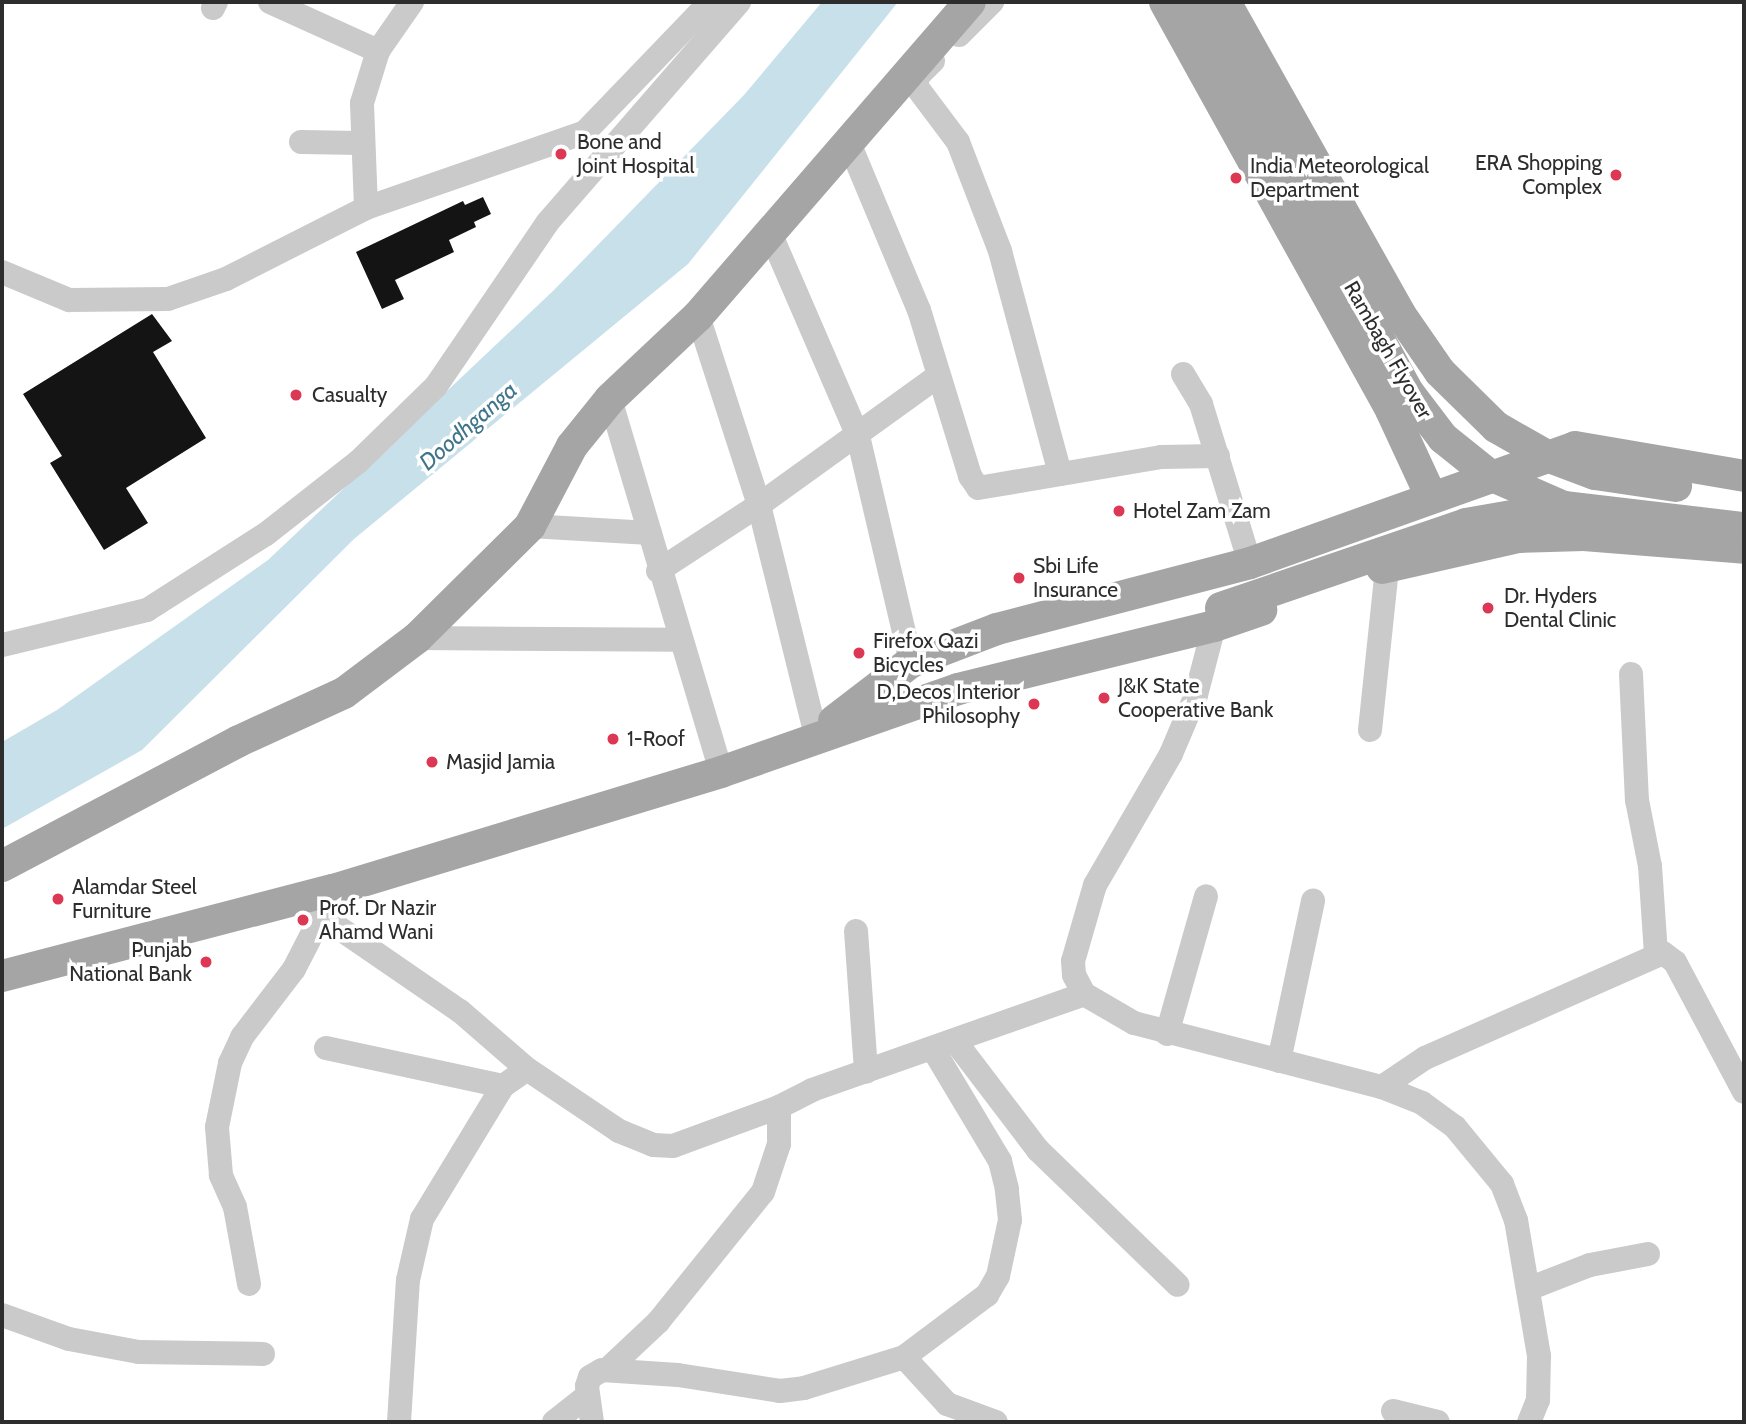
<!DOCTYPE html>
<style>
body{margin:0}
#map{position:relative;width:1746px;height:1424px;overflow:hidden;background:#fff;font-family:Cabin,sans-serif}
div>[style]{position:absolute}
[style*='--x']{left:calc(var(--x)*1px);top:calc(var(--y)*1px);width:calc(var(--w)*1px);rotate:calc(var(--a)*1deg)}
.water>*{inset:0;background:#c8e0e9}
.building>*{inset:0;background:#141414}
.minor>*{height:24px;margin:-12px;padding:0 12px;transform-origin:12px;border-radius:12px;background:#cacaca}
.major>*{height:32px;margin:-16px;padding:0 16px;transform-origin:16px;border-radius:16px;background:#a5a5a5}
.major-bridge>*{height:32px;margin:-16px;padding:0 16px;transform-origin:16px;border-radius:16px;background:#a5a5a5}
.dots>*{width:19px;height:19px;translate:-50% -50%;box-sizing:border-box;border:4px solid #fff;border-radius:50%}
span{translate:-50% -50%;white-space:nowrap;text-align:center;line-height:1.15;-webkit-text-stroke:7px #fff;paint-order:stroke}
.poi-label{font-size:21px;color:#2d2d2d}
.left{translate:0 -50%;text-align:left}
.right{translate:-100% -50%;text-align:right}
.street-label{font-size:21px;color:#2d2d2d}
.water-label{font-size:23px;color:#3f758b;font-style:italic}
.frame{position:absolute;inset:0;border:4px solid #2d2d2d;pointer-events:none}
</style>
<div id="map">
<div class="water">
<i style="clip-path:polygon(822px 2px,898px 2px,688px 264px,354px 539px,142px 750px,2px 829px,2px 742px,57px 710px,268px 560px,554px 290px,744px 95px)"></i>
</div>
<div class="building">
<i style="clip-path:polygon(483px 197px,491px 214px,474px 222px,476px 227px,449px 240px,454px 252px,395px 280px,404px 299px,382px 309px,356px 252px,463px 201px,465px 205px)"></i>
<i style="clip-path:polygon(152px 314px,172px 341px,153px 352px,206px 438px,126px 488px,148px 523px,104px 550px,50px 463px,62px 456px,23px 394px)"></i>
</div>
<div class="minor">
<i style="--x:270;--y:2;--w:119;--a:24.4"></i>
<i style="--x:213;--y:8;--w:7;--a:-63"></i>
<i style="--x:959;--y:35;--w:47;--a:-45"></i>
<i style="--x:933;--y:61;--w:21;--a:135"></i>
<i style="--x:918;--y:76;--w:10;--a:101"></i>
<i style="--x:916;--y:86;--w:70;--a:53.1"></i>
<i style="--x:958;--y:142;--w:117;--a:68.9"></i>
<i style="--x:1000;--y:251;--w:231;--a:74.9"></i>
<i style="--x:301;--y:142;--w:59;--a:1"></i>
<i style="--x:849;--y:143;--w:181;--a:67.3"></i>
<i style="--x:919;--y:310;--w:174;--a:72.9"></i>
<i style="--x:970;--y:476;--w:14;--a:56"></i>
<i style="--x:978;--y:488;--w:186;--a:-9.6"></i>
<i style="--x:1161;--y:457;--w:57;--a:-1"></i>
<i style="--x:366;--y:208;--w:105;--a:-92.2"></i>
<i style="--x:362;--y:103;--w:54;--a:-72.9"></i>
<i style="--x:378;--y:51;--w:60;--a:-55.2"></i>
<i style="--x:771;--y:235;--w:219;--a:66.6"></i>
<i style="--x:858;--y:436;--w:232;--a:76.8"></i>
<i style="--x:2;--y:272;--w:73;--a:22.7"></i>
<i style="--x:69;--y:300;--w:99;--a:-0.6"></i>
<i style="--x:168;--y:299;--w:61;--a:-19"></i>
<i style="--x:226;--y:279;--w:157;--a:-26.9"></i>
<i style="--x:366;--y:208;--w:232;--a:-19.1"></i>
<i style="--x:585;--y:132;--w:180;--a:-46.1"></i>
<i style="--x:698;--y:316;--w:199;--a:72.1"></i>
<i style="--x:759;--y:505;--w:237;--a:76.1"></i>
<i style="--x:1183;--y:374;--w:35;--a:59"></i>
<i style="--x:1201;--y:404;--w:166;--a:72.9"></i>
<i style="--x:610;--y:399;--w:389;--a:73.4"></i>
<i style="--x:530;--y:526;--w:120;--a:3.3"></i>
<i style="--x:658;--y:571;--w:121;--a:-33.2"></i>
<i style="--x:759;--y:505;--w:221;--a:-35.8"></i>
<i style="--x:1214;--y:626;--w:71;--a:104.6"></i>
<i style="--x:1196;--y:695;--w:64;--a:113"></i>
<i style="--x:1171;--y:754;--w:151;--a:120.1"></i>
<i style="--x:1095;--y:885;--w:79;--a:106.1"></i>
<i style="--x:1073;--y:961;--w:14;--a:86"></i>
<i style="--x:1074;--y:975;--w:21;--a:62"></i>
<i style="--x:1084;--y:994;--w:58;--a:30.1"></i>
<i style="--x:1134;--y:1023;--w:256;--a:14.5"></i>
<i style="--x:1382;--y:1087;--w:43;--a:21.8"></i>
<i style="--x:1422;--y:1103;--w:41;--a:36"></i>
<i style="--x:1455;--y:1127;--w:74;--a:50.5"></i>
<i style="--x:1502;--y:1184;--w:39;--a:69"></i>
<i style="--x:1516;--y:1220;--w:138;--a:80.4"></i>
<i style="--x:1539;--y:1356;--w:44;--a:91.3"></i>
<i style="--x:1538;--y:1400;--w:24;--a:112"></i>
<i style="--x:417;--y:638;--w:264;--a:0.4"></i>
<i style="--x:2;--y:645;--w:149;--a:-13.6"></i>
<i style="--x:147;--y:610;--w:141;--a:-32.6"></i>
<i style="--x:266;--y:534;--w:118;--a:-38.1"></i>
<i style="--x:359;--y:461;--w:107;--a:-44.2"></i>
<i style="--x:436;--y:386;--w:197;--a:-55.7"></i>
<i style="--x:547;--y:223;--w:293;--a:-49"></i>
<i style="--x:1631;--y:674;--w:126;--a:87.3"></i>
<i style="--x:1637;--y:800;--w:67;--a:78.9"></i>
<i style="--x:1650;--y:866;--w:88;--a:86.1"></i>
<i style="--x:1370;--y:730;--w:164;--a:-84"></i>
<i style="--x:323;--y:917;--w:166;--a:34.5"></i>
<i style="--x:460;--y:1011;--w:89;--a:40.9"></i>
<i style="--x:527;--y:1069;--w:111;--a:34"></i>
<i style="--x:619;--y:1131;--w:37;--a:22"></i>
<i style="--x:653;--y:1145;--w:20;--a:3"></i>
<i style="--x:673;--y:1146;--w:113;--a:-20.2"></i>
<i style="--x:779;--y:1107;--w:37;--a:-27"></i>
<i style="--x:812;--y:1090;--w:288;--a:-19.4"></i>
<i style="--x:856;--y:931;--w:141;--a:85.9"></i>
<i style="--x:1167;--y:1034;--w:143;--a:-74.2"></i>
<i style="--x:955;--y:1041;--w:137;--a:52.7"></i>
<i style="--x:1038;--y:1150;--w:194;--a:44"></i>
<i style="--x:326;--y:1048;--w:181;--a:12.1"></i>
<i style="--x:1279;--y:1061;--w:164;--a:-78"></i>
<i style="--x:1382;--y:1087;--w:52;--a:-34"></i>
<i style="--x:1425;--y:1058;--w:260;--a:-23.8"></i>
<i style="--x:1663;--y:953;--w:15;--a:37"></i>
<i style="--x:1675;--y:962;--w:147;--a:62"></i>
<i style="--x:249;--y:1284;--w:78;--a:-100.3"></i>
<i style="--x:235;--y:1207;--w:35;--a:-114"></i>
<i style="--x:221;--y:1175;--w:48;--a:-94.8"></i>
<i style="--x:217;--y:1127;--w:65;--a:-78.5"></i>
<i style="--x:230;--y:1063;--w:29;--a:-65"></i>
<i style="--x:242;--y:1037;--w:86;--a:-52.6"></i>
<i style="--x:294;--y:969;--w:74;--a:-62.7"></i>
<i style="--x:1528;--y:1289;--w:66;--a:-21.2"></i>
<i style="--x:1590;--y:1265;--w:59;--a:-10.7"></i>
<i style="--x:2;--y:1315;--w:71;--a:19.7"></i>
<i style="--x:69;--y:1339;--w:71;--a:10.5"></i>
<i style="--x:139;--y:1352;--w:124;--a:0.9"></i>
<i style="--x:904;--y:1357;--w:64;--a:47.5"></i>
<i style="--x:947;--y:1404;--w:52;--a:20.2"></i>
<i style="--x:608;--y:1369;--w:69;--a:-43.2"></i>
<i style="--x:658;--y:1322;--w:167;--a:-51.1"></i>
<i style="--x:763;--y:1192;--w:51;--a:-71.6"></i>
<i style="--x:779;--y:1144;--w:37;--a:-90"></i>
<i style="--x:1393;--y:1411;--w:46;--a:13.7"></i>
<i style="--x:399;--y:1422;--w:142;--a:-86.4"></i>
<i style="--x:408;--y:1280;--w:63;--a:-77.1"></i>
<i style="--x:422;--y:1219;--w:156;--a:-58.7"></i>
<i style="--x:503;--y:1086;--w:29;--a:-35"></i>
<i style="--x:554;--y:1422;--w:42;--a:-38.2"></i>
<i style="--x:592;--y:1422;--w:36;--a:-98"></i>
<i style="--x:587;--y:1386;--w:9;--a:-72"></i>
<i style="--x:590;--y:1377;--w:14;--a:-30"></i>
<i style="--x:602;--y:1370;--w:76;--a:3.8"></i>
<i style="--x:678;--y:1375;--w:103;--a:8.9"></i>
<i style="--x:780;--y:1391;--w:24;--a:-7"></i>
<i style="--x:804;--y:1388;--w:105;--a:-17.2"></i>
<i style="--x:904;--y:1357;--w:104;--a:-36.8"></i>
<i style="--x:987;--y:1295;--w:22;--a:-60"></i>
<i style="--x:998;--y:1276;--w:57;--a:-77.9"></i>
<i style="--x:1010;--y:1220;--w:31;--a:-96"></i>
<i style="--x:1007;--y:1189;--w:29;--a:-104"></i>
<i style="--x:1000;--y:1161;--w:131;--a:-120.9"></i>
</div>
<div class="major">
<i style="--x:1165;--y:2;--w:466;--a:61"></i>
<i style="--x:1391;--y:410;--w:95;--a:65.1"></i>
<i style="--x:1191;--y:2;--w:90;--a:57.7"></i>
<i style="--x:1239;--y:78;--w:174;--a:62"></i>
<i style="--x:1225;--y:2;--w:358;--a:60.7"></i>
<i style="--x:1400;--y:314;--w:70;--a:55.4"></i>
<i style="--x:1440;--y:372;--w:78;--a:44.5"></i>
<i style="--x:1496;--y:427;--w:59;--a:29.6"></i>
<i style="--x:1547;--y:456;--w:51;--a:20.6"></i>
<i style="--x:1595;--y:474;--w:82;--a:8.4"></i>
<i style="--x:1222;--y:51;--w:34;--a:95"></i>
<i style="--x:1219;--y:85;--w:16;--a:60"></i>
<i style="--x:1382;--y:568;--w:139;--a:-12.8"></i>
<i style="--x:1518;--y:537;--w:66;--a:-1.7"></i>
<i style="--x:1584;--y:535;--w:161;--a:4.6"></i>
<i style="--x:834;--y:721;--w:97;--a:-37.5"></i>
<i style="--x:911;--y:662;--w:92;--a:-21"></i>
<i style="--x:997;--y:629;--w:261;--a:-14.6"></i>
<i style="--x:1250;--y:563;--w:345;--a:-19.6"></i>
<i style="--x:1575;--y:447;--w:171;--a:9.7"></i>
<i style="--x:2;--y:866;--w:268;--a:-27.8"></i>
<i style="--x:239;--y:741;--w:115;--a:-24.6"></i>
<i style="--x:344;--y:693;--w:91;--a:-37"></i>
<i style="--x:417;--y:638;--w:159;--a:-44.7"></i>
<i style="--x:530;--y:526;--w:90;--a:-62.3"></i>
<i style="--x:572;--y:446;--w:60;--a:-51"></i>
<i style="--x:610;--y:399;--w:121;--a:-43.3"></i>
<i style="--x:698;--y:316;--w:415;--a:-49.1"></i>
<i style="--x:2;--y:976;--w:342;--a:-14.6"></i>
<i style="--x:333;--y:890;--w:406;--a:-16.9"></i>
<i style="--x:721;--y:772;--w:251;--a:-19.3"></i>
<i style="--x:958;--y:689;--w:264;--a:-13.8"></i>
<i style="--x:1214;--y:626;--w:50;--a:-18.8"></i>
</div>
<div class="major-bridge">
<i style="--x:1321;--y:232;--w:182;--a:61.5"></i>
<i style="--x:1408;--y:392;--w:58;--a:52.7"></i>
<i style="--x:1443;--y:438;--w:58;--a:38.7"></i>
<i style="--x:1488;--y:474;--w:83;--a:23.5"></i>
<i style="--x:1564;--y:507;--w:181;--a:6.7"></i>
<i style="--x:1221;--y:608;--w:259;--a:-18.9"></i>
<i style="--x:1466;--y:524;--w:98;--a:-9.9"></i>
</div>
<div class="dots">
<i style="left:561px;top:154px;background:#dc3753"></i>
<i style="left:1616px;top:175px;background:#dc3753"></i>
<i style="left:1236px;top:178px;background:#dc3753"></i>
<i style="left:296px;top:395px;background:#dc3753"></i>
<i style="left:1119px;top:511px;background:#dc3753"></i>
<i style="left:1019px;top:578px;background:#dc3753"></i>
<i style="left:1488px;top:608px;background:#dc3753"></i>
<i style="left:859px;top:653px;background:#dc3753"></i>
<i style="left:1104px;top:698px;background:#dc3753"></i>
<i style="left:1034px;top:704px;background:#dc3753"></i>
<i style="left:613px;top:739px;background:#dc3753"></i>
<i style="left:432px;top:762px;background:#dc3753"></i>
<i style="left:58px;top:899px;background:#dc3753"></i>
<i style="left:303px;top:920px;background:#dc3753"></i>
<i style="left:206px;top:962px;background:#dc3753"></i>
</div>
<div class="poi-label">
<span class="left" style="left:577px;top:154px">Bone and<br>Joint Hospital</span>
<span class="right" style="left:1602px;top:175px">ERA Shopping<br>Complex</span>
<span class="left" style="left:1250px;top:178px">India Meteorological<br>Department</span>
<span class="left" style="left:312px;top:395px">Casualty</span>
<span class="left" style="left:1133px;top:511px">Hotel Zam Zam</span>
<span class="left" style="left:1033px;top:578px">Sbi Life<br>Insurance</span>
<span class="left" style="left:1504px;top:608px">Dr. Hyders<br>Dental Clinic</span>
<span class="left" style="left:873px;top:653px">Firefox Qazi<br>Bicycles</span>
<span class="left" style="left:1118px;top:698px">J&amp;K State<br>Cooperative Bank</span>
<span class="right" style="left:1020px;top:704px">D,Decos Interior<br>Philosophy</span>
<span class="left" style="left:627px;top:739px">1-Roof</span>
<span class="left" style="left:446px;top:762px">Masjid Jamia</span>
<span class="left" style="left:72px;top:899px">Alamdar Steel<br>Furniture</span>
<span class="left" style="left:319px;top:920px">Prof. Dr Nazir<br>Ahamd Wani</span>
<span class="right" style="left:192px;top:962px">Punjab<br>National Bank</span>
</div>
<div class="street-label">
<span style="left:1388px;top:350px;rotate:60deg">Rambagh Flyover</span>
</div>
<div class="water-label">
<span style="left:468px;top:426px;rotate:-41deg">Doodhganga</span>
</div>
<div class="frame"></div>
</div>
